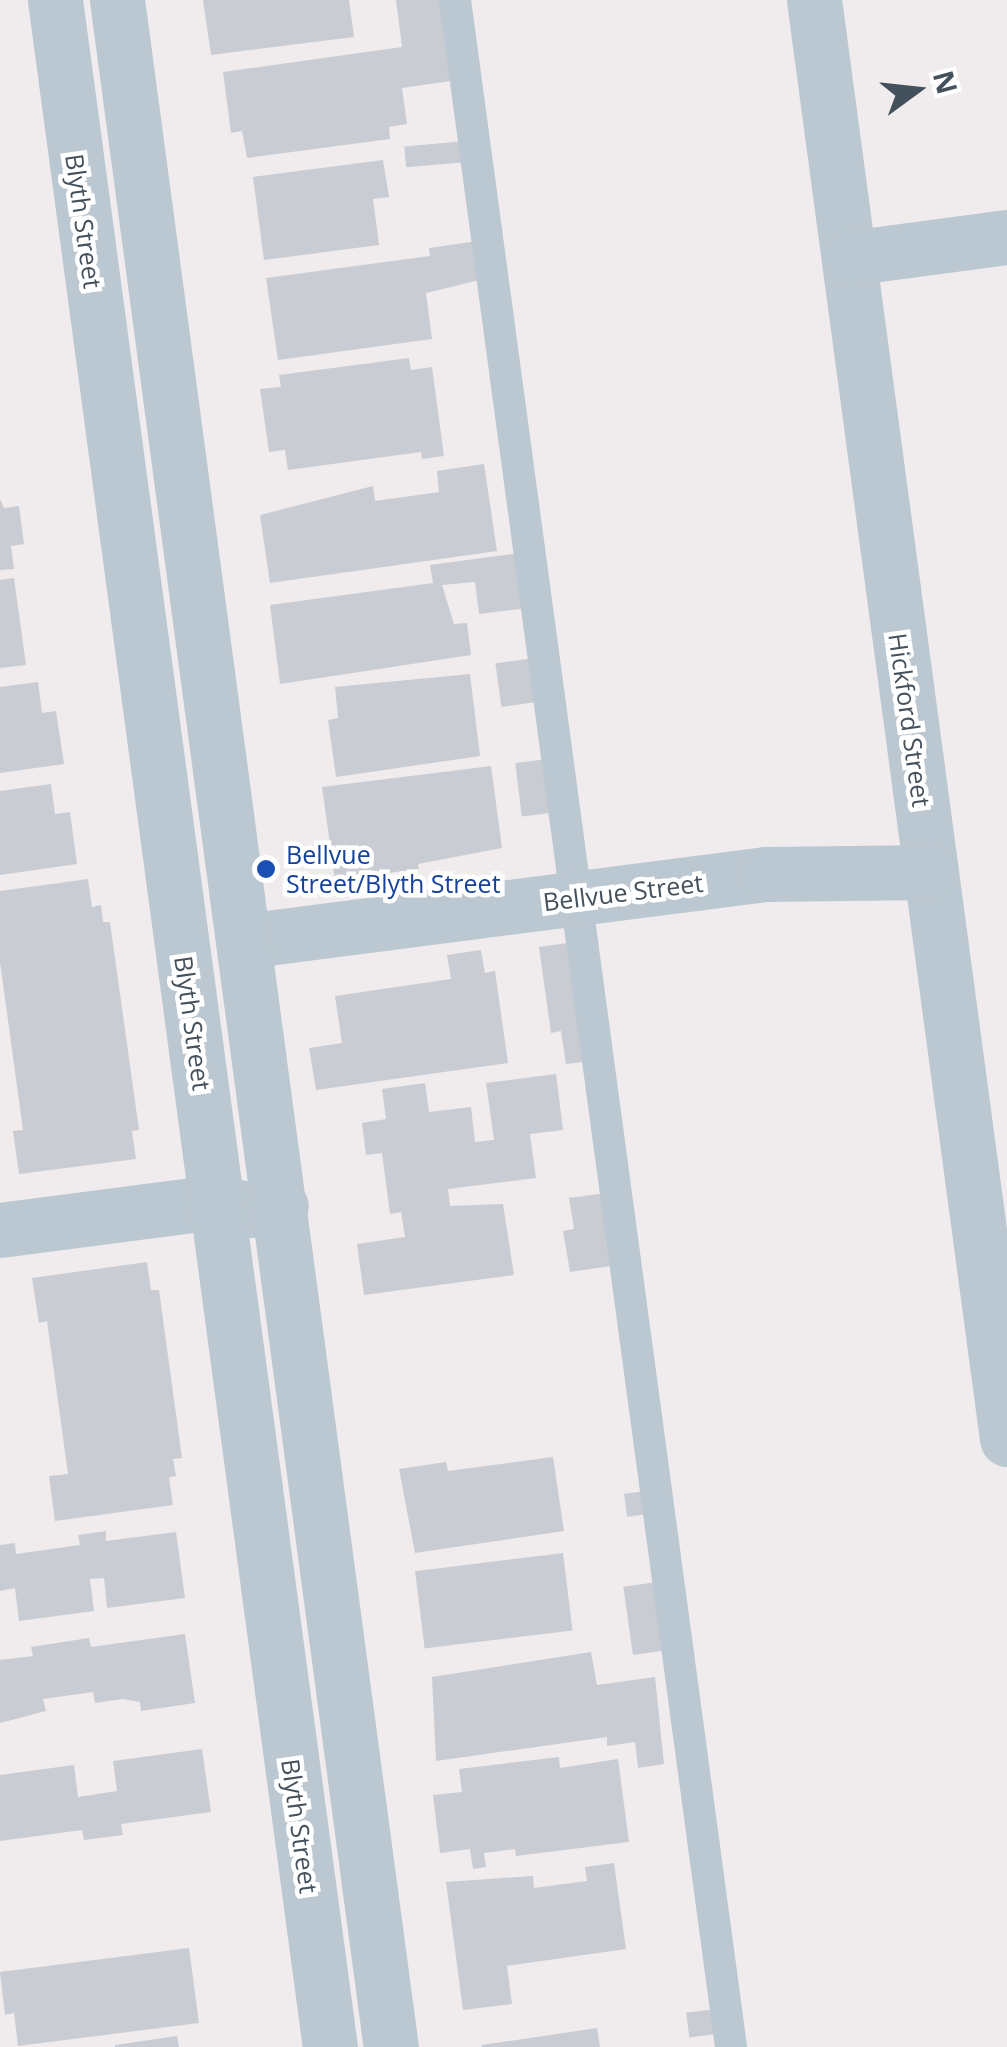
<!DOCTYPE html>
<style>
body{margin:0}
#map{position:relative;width:1007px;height:2047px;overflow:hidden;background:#f0eced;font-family:"Open Sans",sans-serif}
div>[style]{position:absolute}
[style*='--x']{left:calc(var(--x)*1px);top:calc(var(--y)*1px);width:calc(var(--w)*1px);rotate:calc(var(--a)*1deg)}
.building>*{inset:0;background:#c9ccd2;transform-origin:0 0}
.service>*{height:32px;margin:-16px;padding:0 16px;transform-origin:16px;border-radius:16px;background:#bcc8d1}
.minor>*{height:55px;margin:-27.5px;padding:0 27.5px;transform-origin:27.5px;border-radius:27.5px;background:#bcc8d1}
.tertiary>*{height:55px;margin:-27.5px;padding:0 27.5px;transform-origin:27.5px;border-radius:27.5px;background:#bcc8d1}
.dots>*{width:28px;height:28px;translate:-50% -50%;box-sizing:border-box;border:5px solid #fff;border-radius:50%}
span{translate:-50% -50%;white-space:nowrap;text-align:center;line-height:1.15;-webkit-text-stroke:9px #fff;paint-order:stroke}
.street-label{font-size:25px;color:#44515c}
.transit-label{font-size:25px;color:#164399}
.left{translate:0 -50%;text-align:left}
.north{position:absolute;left:867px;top:40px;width:100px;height:100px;-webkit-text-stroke:8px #fff;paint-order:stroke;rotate:75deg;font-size:28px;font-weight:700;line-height:40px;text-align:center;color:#44515c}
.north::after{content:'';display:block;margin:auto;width:35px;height:45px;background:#44515c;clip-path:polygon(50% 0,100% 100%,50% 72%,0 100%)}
</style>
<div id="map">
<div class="building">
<i style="clip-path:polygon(203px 0,349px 0,354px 37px,211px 55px)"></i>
<i style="clip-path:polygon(396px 0,447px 0,458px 80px,402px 88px,407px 124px,389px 127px,390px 139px,247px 158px,242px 131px,231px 133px,223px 72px,402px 47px)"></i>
<i style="left:466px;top:141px;width:21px;height:62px;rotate:85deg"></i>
<i style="clip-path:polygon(383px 160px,389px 197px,373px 199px,379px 245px,264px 260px,253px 177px)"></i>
<i style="clip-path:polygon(478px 241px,484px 279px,426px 293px,432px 339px,278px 360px,266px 278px,430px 256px,429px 248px)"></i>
<i style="clip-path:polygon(409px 358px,411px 370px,432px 367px,444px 456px,422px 459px,421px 452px,288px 470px,285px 450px,269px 452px,260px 389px,281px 387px,279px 375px)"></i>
<i style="clip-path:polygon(484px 464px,497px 551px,270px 583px,260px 515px,373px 486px,375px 501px,439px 492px,437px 471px)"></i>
<i style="clip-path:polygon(0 499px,4px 508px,19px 506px,24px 544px,11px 546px,14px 569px,0 570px)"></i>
<i style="clip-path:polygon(520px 553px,527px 608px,479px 614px,475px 582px,442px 585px,454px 624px,467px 623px,471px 655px,280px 684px,270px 605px,433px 583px,430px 565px)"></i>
<i style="clip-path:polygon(14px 578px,26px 665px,0 668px,0 580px)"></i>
<i style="left:534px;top:658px;width:44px;height:39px;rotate:82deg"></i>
<i style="clip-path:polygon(470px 674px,480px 756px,336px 777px,328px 720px,338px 718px,335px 687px)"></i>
<i style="clip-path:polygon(38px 682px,42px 713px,56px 711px,64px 764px,0 773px,0 687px)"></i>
<i style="left:548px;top:759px;width:54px;height:33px;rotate:83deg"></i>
<i style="clip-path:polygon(491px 766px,502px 848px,418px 864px,419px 869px,335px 880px,322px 787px)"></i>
<i style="clip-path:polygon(51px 784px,55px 814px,70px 812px,77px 864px,0 875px,0 791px)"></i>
<i style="clip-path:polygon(88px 879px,92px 907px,101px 905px,103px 922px,110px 922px,139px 1130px,132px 1131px,136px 1159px,19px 1174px,13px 1131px,23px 1130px,0 962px,0 891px)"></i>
<i style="clip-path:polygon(574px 942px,591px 1061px,566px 1064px,561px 1031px,551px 1033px,539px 947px)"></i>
<i style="clip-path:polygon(481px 950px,485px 973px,495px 971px,508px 1063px,316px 1090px,309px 1048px,342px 1043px,335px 996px,451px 979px,447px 955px)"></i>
<i style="clip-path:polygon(556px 1074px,563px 1130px,530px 1134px,536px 1178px,448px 1189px,450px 1206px,503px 1204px,514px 1275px,364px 1295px,357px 1244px,405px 1237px,401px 1212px,390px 1214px,382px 1153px,366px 1155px,362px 1123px,386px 1119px,382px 1089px,425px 1083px,429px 1112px,471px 1107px,475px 1142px,494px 1140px,486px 1083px)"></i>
<i style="clip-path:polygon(607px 1193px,618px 1265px,570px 1272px,563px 1231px,574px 1229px,569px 1198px)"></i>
<i style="clip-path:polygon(147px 1262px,151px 1290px,159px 1290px,182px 1458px,173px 1459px,176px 1476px,169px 1477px,173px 1505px,55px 1521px,49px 1476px,68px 1474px,47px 1321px,39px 1323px,32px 1278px)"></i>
<i style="clip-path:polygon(553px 1457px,564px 1531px,415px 1553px,399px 1469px,446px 1462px,448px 1471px)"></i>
<i style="left:647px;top:1491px;width:23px;height:23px;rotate:83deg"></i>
<i style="clip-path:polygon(106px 1531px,106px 1541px,176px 1532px,185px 1598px,107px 1608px,104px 1578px,90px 1579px,94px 1611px,19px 1621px,15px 1588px,0 1591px,0 1545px,15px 1543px,16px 1554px,80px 1545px,78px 1535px)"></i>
<i style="left:563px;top:1553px;width:78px;height:149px;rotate:83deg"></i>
<i style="left:657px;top:1582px;width:69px;height:34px;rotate:82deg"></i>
<i style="clip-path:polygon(185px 1634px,195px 1703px,141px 1711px,140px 1702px,123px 1699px,95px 1703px,93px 1692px,43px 1699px,46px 1711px,0 1723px,0 1660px,33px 1656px,31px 1647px,89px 1638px,91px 1647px)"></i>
<i style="clip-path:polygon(591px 1652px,597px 1685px,655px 1677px,664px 1764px,638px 1768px,635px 1742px,607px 1746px,607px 1737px,436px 1761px,432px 1677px)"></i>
<i style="clip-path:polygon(202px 1749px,211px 1812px,121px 1824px,123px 1835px,84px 1840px,82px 1830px,0 1841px,0 1775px,74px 1765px,78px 1797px,117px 1791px,113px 1761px)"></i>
<i style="clip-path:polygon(559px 1757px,560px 1768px,618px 1759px,629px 1842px,516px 1856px,515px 1849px,484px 1853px,486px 1867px,473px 1869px,470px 1849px,440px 1853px,433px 1795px,462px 1792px,459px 1769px)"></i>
<i style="clip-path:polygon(614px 1863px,626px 1949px,507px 1966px,512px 2004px,463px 2010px,446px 1882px,533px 1876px,534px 1888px,587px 1881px,585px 1867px)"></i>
<i style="clip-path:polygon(189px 1948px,199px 2023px,18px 2046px,14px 2013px,5px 2015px,0 1972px)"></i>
<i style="left:716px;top:2009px;width:25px;height:30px;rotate:83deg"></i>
<i style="clip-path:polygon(597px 2028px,600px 2047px,482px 2047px,482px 2045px)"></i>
<i style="clip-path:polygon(177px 2036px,179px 2047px,115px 2047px,115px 2045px)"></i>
</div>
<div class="service">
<i style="--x:455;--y:0;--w:2066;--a:82.32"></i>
</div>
<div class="minor">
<i style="--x:814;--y:0;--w:1452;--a:82.36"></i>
<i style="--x:849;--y:258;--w:159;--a:-7.6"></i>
<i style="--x:243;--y:941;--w:527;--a:-7.3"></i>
<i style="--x:766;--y:874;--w:165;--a:-0.7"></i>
<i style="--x:0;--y:1230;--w:219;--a:-7.4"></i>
<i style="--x:217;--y:1202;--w:35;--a:13"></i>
<i style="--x:251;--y:1210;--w:30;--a:-8"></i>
</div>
<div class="tertiary">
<i style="--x:55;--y:0;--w:2065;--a:82.35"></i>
<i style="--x:117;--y:0;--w:2065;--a:82.38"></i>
</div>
<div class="dots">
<i style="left:266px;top:869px;background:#1a4fb4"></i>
</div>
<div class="street-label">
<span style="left:84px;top:221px;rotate:82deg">Blyth Street</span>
<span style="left:910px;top:720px;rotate:82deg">Hickford Street</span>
<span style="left:623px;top:892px;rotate:-7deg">Bellvue Street</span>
<span style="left:193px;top:1023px;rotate:82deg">Blyth Street</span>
<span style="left:300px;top:1826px;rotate:82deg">Blyth Street</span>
</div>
<div class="transit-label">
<span class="left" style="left:286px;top:869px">Bellvue<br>Street/Blyth Street</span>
</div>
<div class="north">N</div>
</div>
